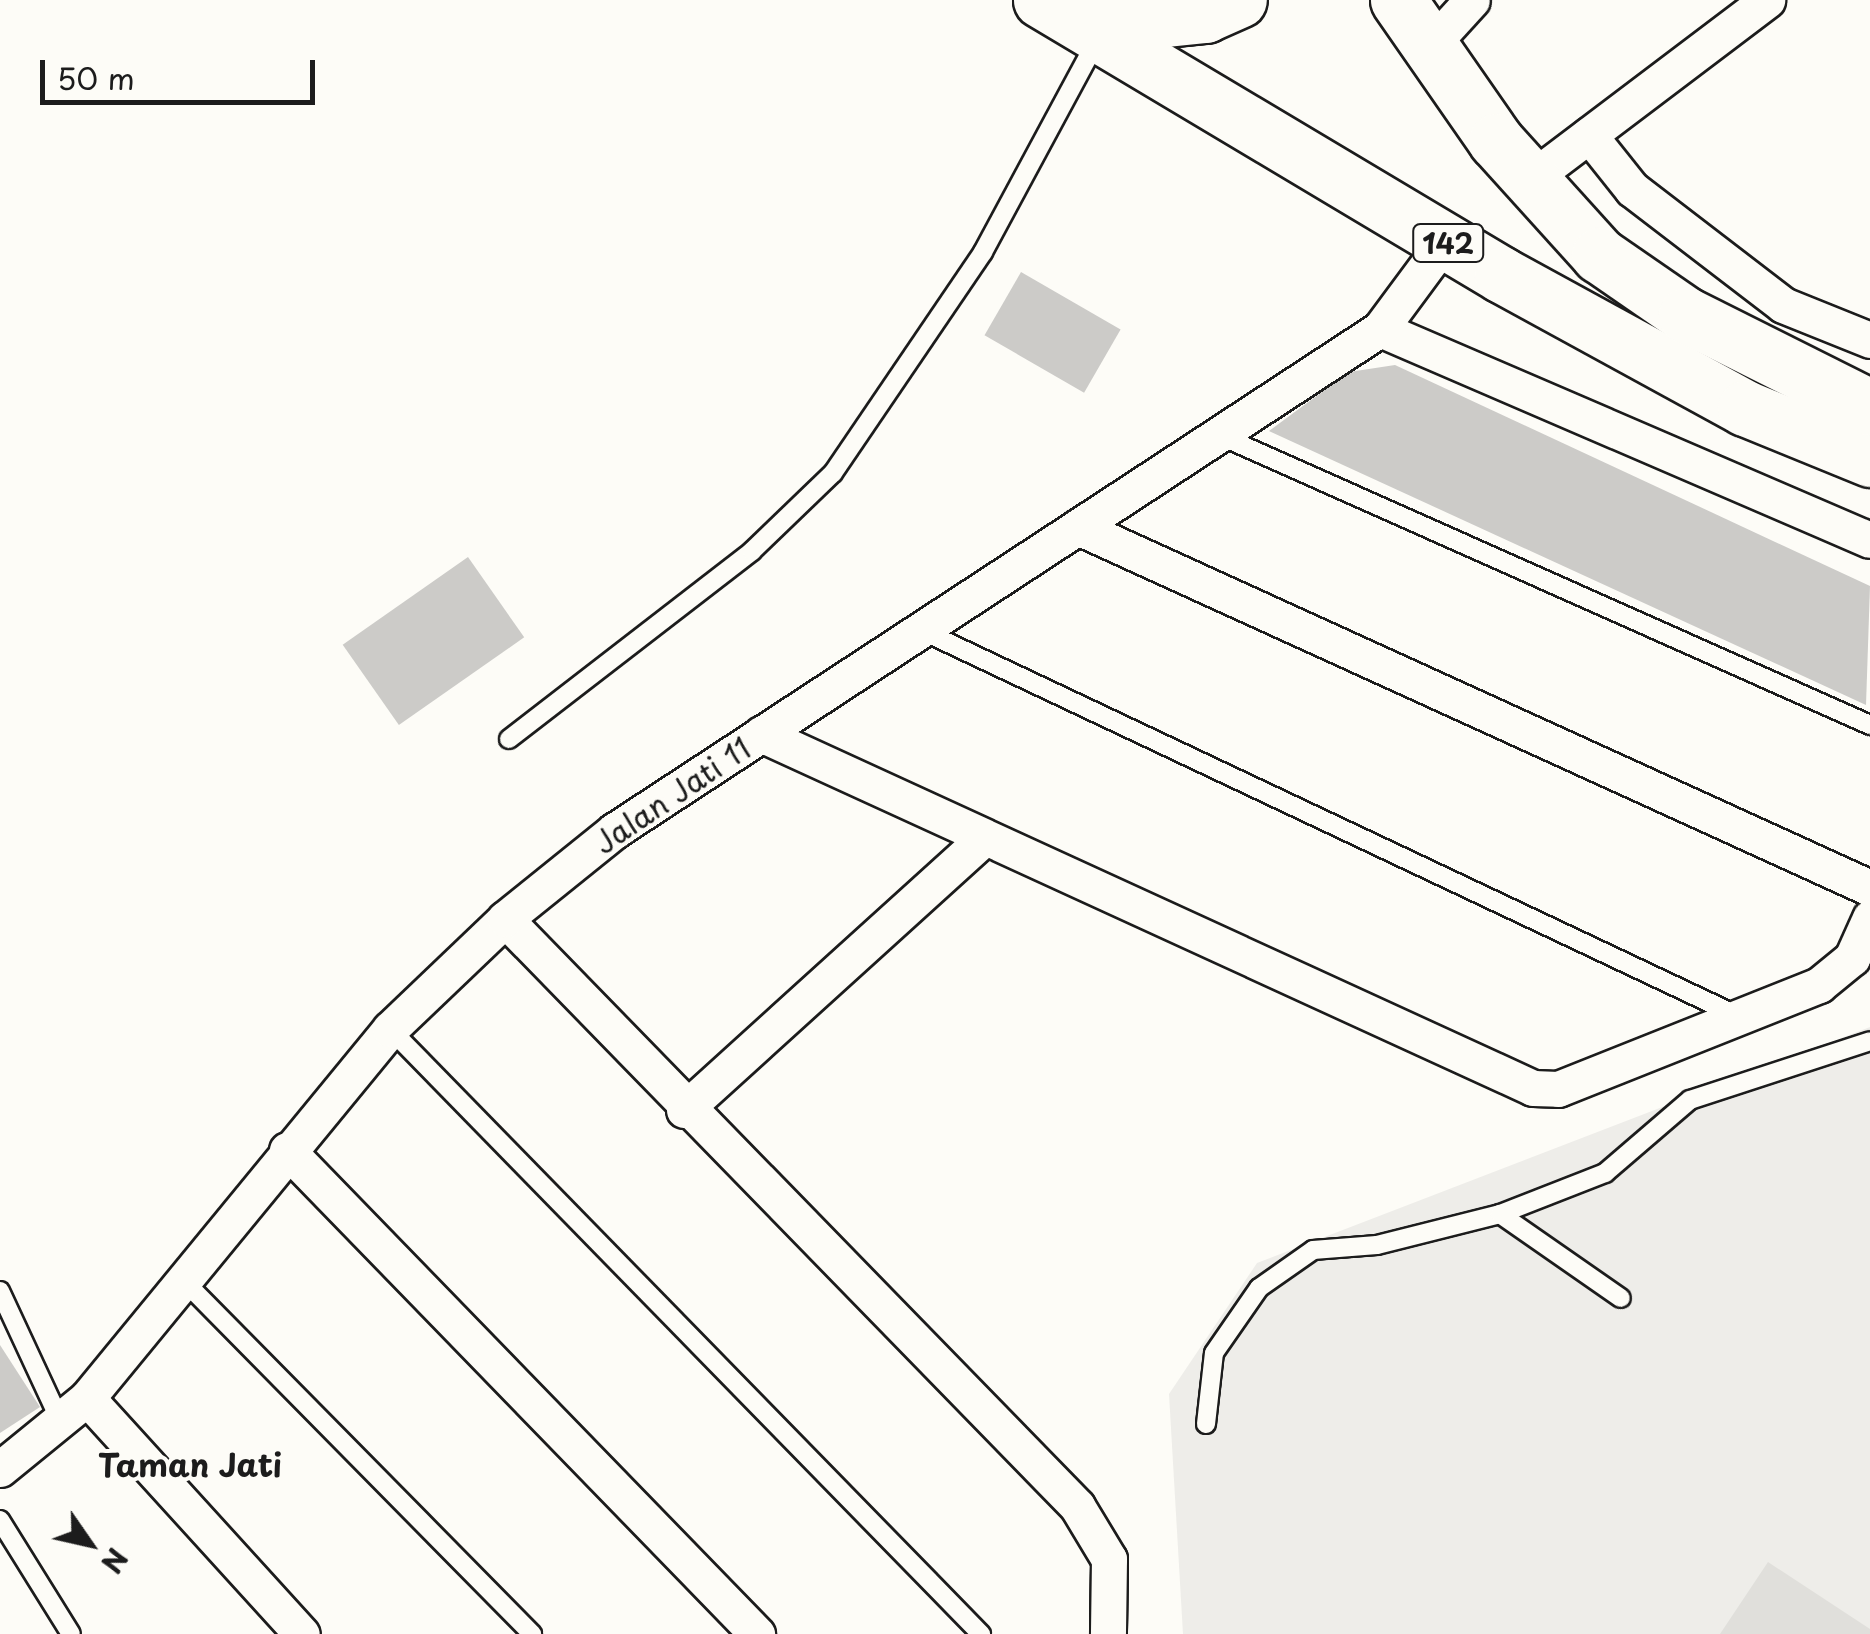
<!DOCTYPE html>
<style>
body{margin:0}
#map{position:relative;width:1870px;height:1634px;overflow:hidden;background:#fdfcf7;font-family:"Playpen Sans",sans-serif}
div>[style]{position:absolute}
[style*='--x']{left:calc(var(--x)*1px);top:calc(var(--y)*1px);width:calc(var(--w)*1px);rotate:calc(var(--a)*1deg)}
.built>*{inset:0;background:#eeede9}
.green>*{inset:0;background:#e0dfdb}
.building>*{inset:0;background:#cccbc8;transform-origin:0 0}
.roads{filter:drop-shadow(2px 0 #1c1c1c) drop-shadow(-2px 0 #1c1c1c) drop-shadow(0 2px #1c1c1c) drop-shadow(0 -2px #1c1c1c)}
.lane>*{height:18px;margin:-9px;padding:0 9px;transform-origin:9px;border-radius:9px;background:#fdfcf7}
.street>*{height:35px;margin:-17.5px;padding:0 17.5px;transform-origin:17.5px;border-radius:17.5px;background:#fdfcf7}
.primary>*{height:55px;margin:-27.5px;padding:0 27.5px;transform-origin:27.5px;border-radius:27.5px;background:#fdfcf7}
span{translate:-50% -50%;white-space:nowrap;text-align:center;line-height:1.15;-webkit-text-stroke:8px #fdfcf7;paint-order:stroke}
.shield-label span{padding:2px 8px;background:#fdfcf7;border:2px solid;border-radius:8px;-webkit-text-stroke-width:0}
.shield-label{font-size:28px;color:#1c1c1c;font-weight:700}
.street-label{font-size:30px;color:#1c1c1c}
.neighbourhood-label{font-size:32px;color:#1c1c1c;font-weight:700}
.north{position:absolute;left:40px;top:1494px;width:100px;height:100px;-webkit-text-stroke:8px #fdfcf7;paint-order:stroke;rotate:124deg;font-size:28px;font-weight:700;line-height:40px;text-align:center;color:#1c1c1c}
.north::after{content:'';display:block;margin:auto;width:35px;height:45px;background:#1c1c1c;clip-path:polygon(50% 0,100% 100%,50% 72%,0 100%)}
.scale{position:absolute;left:40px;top:60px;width:275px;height:45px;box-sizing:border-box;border:5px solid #1c1c1c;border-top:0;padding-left:12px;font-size:30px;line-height:35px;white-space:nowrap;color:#1c1c1c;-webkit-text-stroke:8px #fdfcf7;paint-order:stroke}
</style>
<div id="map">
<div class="built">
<i style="clip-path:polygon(1870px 1027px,1870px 1634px,1183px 1634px,1169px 1394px,1257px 1263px)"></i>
</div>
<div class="green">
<i style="clip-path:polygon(1768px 1562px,1870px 1629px,1870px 1634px,1720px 1634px)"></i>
</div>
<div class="building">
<i style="left:1021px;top:272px;width:115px;height:73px;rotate:30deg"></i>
<i style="clip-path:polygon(1395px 365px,1870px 586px,1866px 705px,1269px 431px,1349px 372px)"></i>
<i style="left:468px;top:557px;width:98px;height:153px;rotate:55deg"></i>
<i style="clip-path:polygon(0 1345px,40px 1407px,0 1433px)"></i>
</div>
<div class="roads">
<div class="lane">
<i style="--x:1219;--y:435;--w:713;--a:24.01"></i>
<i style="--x:921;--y:630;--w:904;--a:25.29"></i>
<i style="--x:509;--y:739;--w:307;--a:-37.7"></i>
<i style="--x:752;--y:551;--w:112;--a:-43.9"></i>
<i style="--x:833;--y:473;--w:267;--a:-55.8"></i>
<i style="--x:983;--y:252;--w:243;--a:-61.7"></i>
<i style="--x:390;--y:1029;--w:846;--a:45.67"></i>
<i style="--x:1500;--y:1214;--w:147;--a:34.8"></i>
<i style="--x:186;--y:1283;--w:493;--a:45.4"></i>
<i style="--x:0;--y:1291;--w:142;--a:65.1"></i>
<i style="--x:1206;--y:1424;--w:71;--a:-83.6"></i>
<i style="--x:1214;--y:1353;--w:79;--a:-55.3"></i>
<i style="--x:1259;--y:1288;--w:66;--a:-35.1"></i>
<i style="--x:1313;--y:1250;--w:64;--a:-4.5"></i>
<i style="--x:1377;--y:1245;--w:127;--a:-14.1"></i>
<i style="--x:1500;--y:1214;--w:113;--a:-21.3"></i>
<i style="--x:1605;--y:1173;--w:112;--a:-40.7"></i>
<i style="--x:1690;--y:1100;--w:189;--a:-18.1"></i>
<i style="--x:0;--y:1520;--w:134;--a:58.1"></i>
</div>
<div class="street">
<i style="--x:1430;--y:46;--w:62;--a:-47.6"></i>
<i style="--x:1589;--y:135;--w:69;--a:51.5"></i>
<i style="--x:1632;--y:189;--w:190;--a:37.5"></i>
<i style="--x:1783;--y:305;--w:94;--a:21.9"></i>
<i style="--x:1528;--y:181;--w:300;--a:-37.1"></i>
<i style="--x:1380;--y:329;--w:533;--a:23.3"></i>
<i style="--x:1078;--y:527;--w:870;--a:24.5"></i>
<i style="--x:761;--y:734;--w:849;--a:24.63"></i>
<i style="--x:1533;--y:1088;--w:25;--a:2"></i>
<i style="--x:1558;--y:1089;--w:281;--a:-21.7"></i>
<i style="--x:1819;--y:985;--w:43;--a:-39.3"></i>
<i style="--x:1852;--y:958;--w:44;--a:-65.8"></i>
<i style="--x:505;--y:919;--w:820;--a:45.74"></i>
<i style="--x:1077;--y:1506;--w:62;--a:58.9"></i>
<i style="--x:1109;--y:1559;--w:75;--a:90.8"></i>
<i style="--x:684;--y:1110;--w:404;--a:-42.2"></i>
<i style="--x:287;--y:1150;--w:675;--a:45.84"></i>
<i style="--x:87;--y:1398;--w:319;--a:47.7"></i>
<i style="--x:0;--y:1469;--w:112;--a:-39.2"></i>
<i style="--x:87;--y:1398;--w:477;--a:-50.6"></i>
<i style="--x:390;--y:1029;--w:159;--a:-43.7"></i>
<i style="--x:505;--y:919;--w:140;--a:-38.9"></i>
<i style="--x:614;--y:831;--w:916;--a:-33.24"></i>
<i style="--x:1380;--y:329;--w:109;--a:-53.5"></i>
</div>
<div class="primary">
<i style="--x:1041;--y:0;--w:537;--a:30.82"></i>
<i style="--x:1502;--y:275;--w:277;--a:28.7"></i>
<i style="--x:1745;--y:408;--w:135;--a:22.2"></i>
<i style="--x:1398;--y:0;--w:172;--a:55.2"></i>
<i style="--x:1496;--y:141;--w:154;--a:47.9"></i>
<i style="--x:1599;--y:255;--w:106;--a:34.6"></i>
<i style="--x:1686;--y:315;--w:206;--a:26.6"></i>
<i style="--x:1089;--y:27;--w:117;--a:-5.9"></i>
<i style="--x:1205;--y:15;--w:37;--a:-24"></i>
</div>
</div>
<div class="shield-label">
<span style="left:1448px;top:243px">142</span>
</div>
<div class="street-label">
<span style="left:672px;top:795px;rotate:-34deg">Jalan Jati 11</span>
</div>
<div class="neighbourhood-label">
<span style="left:190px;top:1464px">Taman Jati</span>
</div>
<div class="north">N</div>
<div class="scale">50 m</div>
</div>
